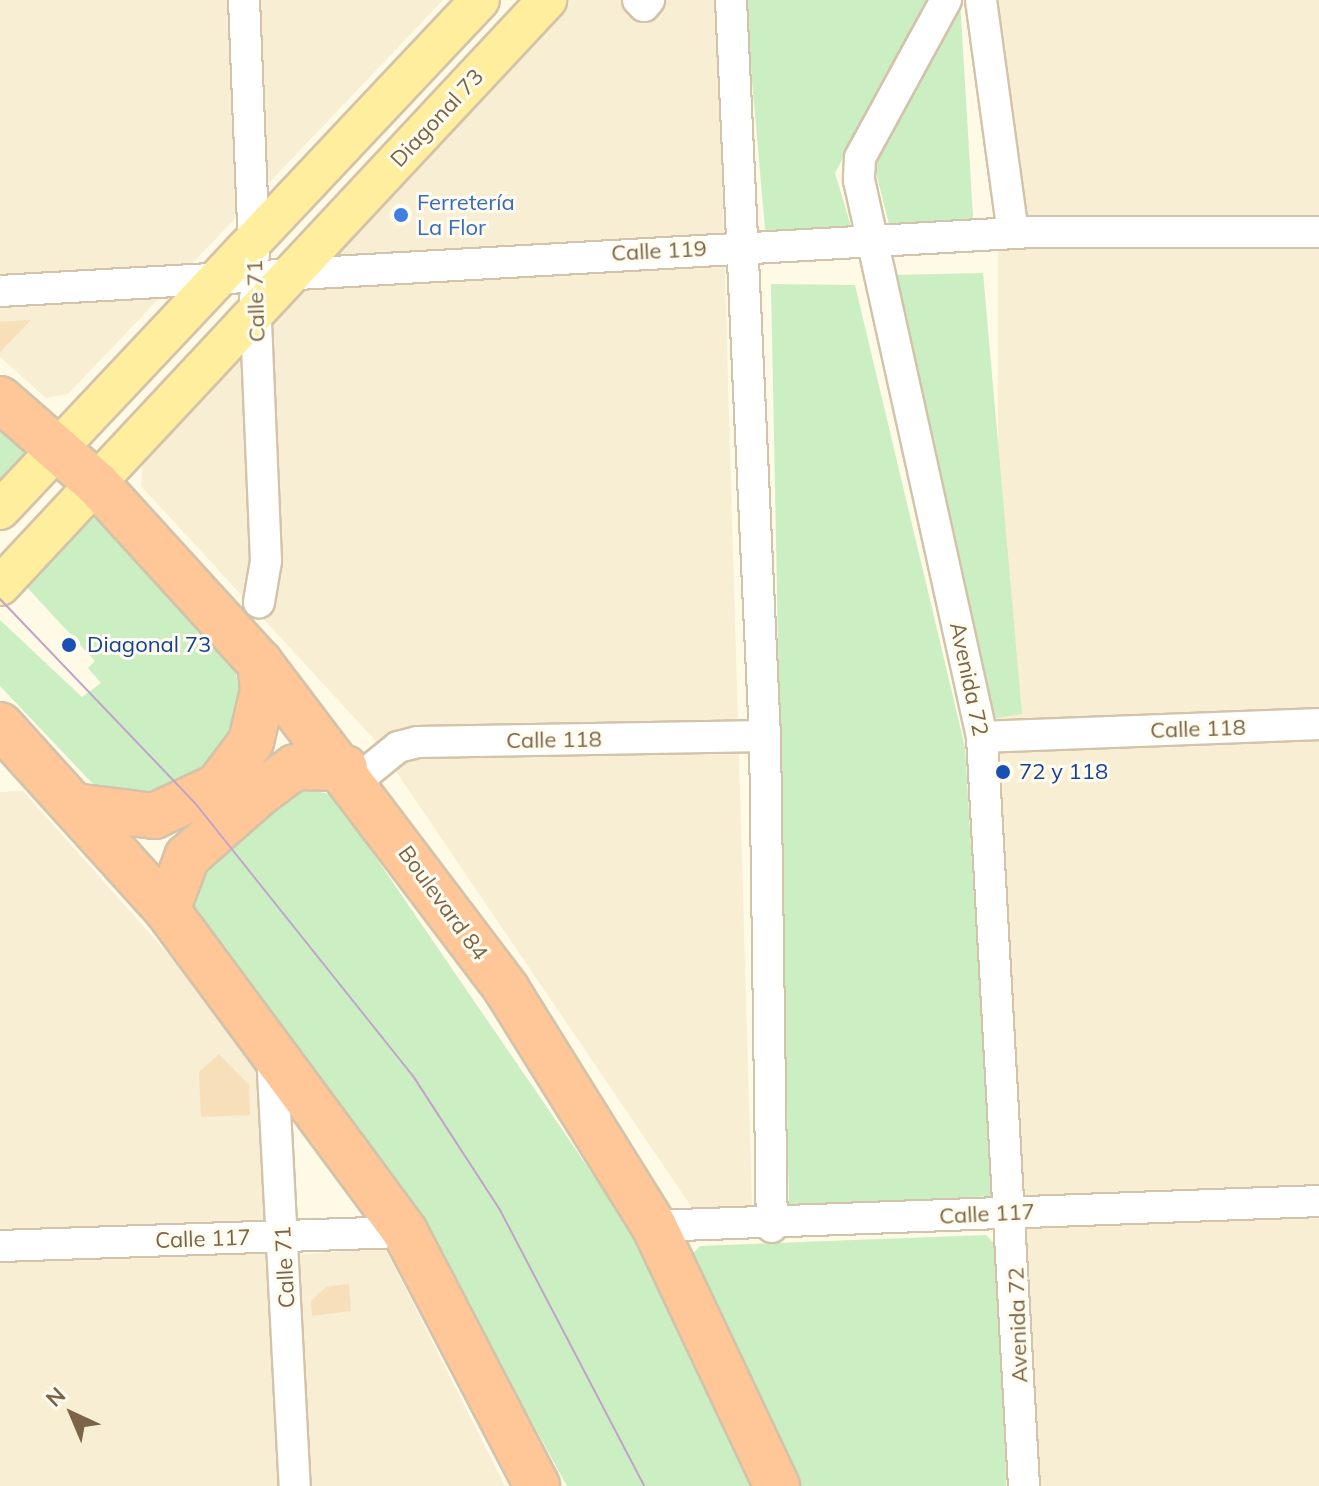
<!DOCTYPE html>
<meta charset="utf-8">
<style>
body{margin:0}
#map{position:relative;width:1319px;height:1486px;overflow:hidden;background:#fffae6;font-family:Mulish,sans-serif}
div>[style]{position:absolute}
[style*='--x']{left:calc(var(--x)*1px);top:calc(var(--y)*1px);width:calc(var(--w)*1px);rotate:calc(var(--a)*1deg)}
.residential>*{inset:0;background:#f7eed3;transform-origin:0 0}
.green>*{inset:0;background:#cbeec2}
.building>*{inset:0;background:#f7dfba}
.roads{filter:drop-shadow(2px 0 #d2c3aa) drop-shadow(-2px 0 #d2c3aa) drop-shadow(0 2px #d2c3aa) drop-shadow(0 -2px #d2c3aa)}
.minor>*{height:30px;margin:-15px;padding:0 15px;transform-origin:15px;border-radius:15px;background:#fff}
.major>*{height:38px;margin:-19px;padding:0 19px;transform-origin:19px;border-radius:19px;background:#ffee9d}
.highway>*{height:44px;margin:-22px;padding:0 22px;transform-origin:22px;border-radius:22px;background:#ffc697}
.tram>*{height:2px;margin:-1px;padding:0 1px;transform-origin:1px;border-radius:1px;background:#c0a2cb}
.dots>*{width:22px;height:22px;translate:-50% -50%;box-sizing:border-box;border:4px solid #fffcef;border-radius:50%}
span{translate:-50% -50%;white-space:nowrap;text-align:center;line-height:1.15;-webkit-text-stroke:6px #fffcef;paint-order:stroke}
.street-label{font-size:22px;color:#7b6447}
.shop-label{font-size:22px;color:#366cbe}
.left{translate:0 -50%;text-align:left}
.transit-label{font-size:22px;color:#164399}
.north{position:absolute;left:32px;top:1374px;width:80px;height:80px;-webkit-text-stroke:6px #fffcef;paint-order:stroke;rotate:316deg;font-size:22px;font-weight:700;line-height:32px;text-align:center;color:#7b6447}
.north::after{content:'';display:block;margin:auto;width:28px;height:36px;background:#7b6447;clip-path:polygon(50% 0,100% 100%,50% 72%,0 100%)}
</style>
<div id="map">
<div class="residential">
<i style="clip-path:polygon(0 0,443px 0,68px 394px,46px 398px,0 357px)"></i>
<i style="clip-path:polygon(568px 0,717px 0,752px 1206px,711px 1212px,693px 1209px,374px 739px,141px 486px,143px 454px)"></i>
<i style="left:998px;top:0;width:321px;height:1487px"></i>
<i style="clip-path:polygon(23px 791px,283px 1083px,296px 1255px,385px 1248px,505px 1486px,0 1486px,0 792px)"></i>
</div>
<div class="green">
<i style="clip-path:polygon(745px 0,927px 0,835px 173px,855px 240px,766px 240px)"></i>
<i style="clip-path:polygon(960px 0,974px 233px,891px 232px,873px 161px)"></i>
<i style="clip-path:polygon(983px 273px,1022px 714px,990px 719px,890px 275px)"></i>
<i style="clip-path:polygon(771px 284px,855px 285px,965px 747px,992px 1196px,789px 1206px)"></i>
<i style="clip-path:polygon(0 423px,32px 447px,0 481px)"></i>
<i style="clip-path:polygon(96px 505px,234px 664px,243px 707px,226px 758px,196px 785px,129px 800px,93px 784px,0 686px,0 620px,82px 697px,101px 683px,88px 668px,95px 661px,22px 582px)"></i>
<i style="clip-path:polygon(298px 787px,333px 795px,624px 1220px,758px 1486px,567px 1486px,422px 1223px,185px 908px,190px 875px)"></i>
<i style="clip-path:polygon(986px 1235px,999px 1249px,1006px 1486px,789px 1486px,686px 1261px,700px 1246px)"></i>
</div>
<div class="building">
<i style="clip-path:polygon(31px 320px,0 352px,0 322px)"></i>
<i style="clip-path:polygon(219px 1054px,249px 1085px,250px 1115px,201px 1117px,199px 1072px)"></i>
<i style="clip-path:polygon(349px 1284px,351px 1311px,312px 1316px,311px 1301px,326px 1287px)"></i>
</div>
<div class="roads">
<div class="minor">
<i style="--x:244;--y:0;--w:254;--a:87.7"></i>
<i style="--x:638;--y:0;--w:8;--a:45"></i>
<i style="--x:644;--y:6;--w:8;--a:-50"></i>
<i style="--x:731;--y:0;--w:737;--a:87.36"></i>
<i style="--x:765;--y:736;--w:491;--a:89.2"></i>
<i style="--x:946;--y:0;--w:180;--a:118.6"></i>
<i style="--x:860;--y:158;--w:22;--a:93"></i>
<i style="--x:859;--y:180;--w:570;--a:77.55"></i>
<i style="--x:982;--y:737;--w:750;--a:86.79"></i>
<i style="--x:981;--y:0;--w:235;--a:82.2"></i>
<i style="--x:0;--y:291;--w:1035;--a:-3.27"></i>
<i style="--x:1033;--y:232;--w:286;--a:0"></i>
<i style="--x:255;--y:298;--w:263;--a:87.6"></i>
<i style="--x:266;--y:561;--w:42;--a:99.7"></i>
<i style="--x:982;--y:737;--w:337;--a:-2.2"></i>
<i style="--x:355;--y:782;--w:55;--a:-39.1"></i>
<i style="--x:398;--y:747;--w:21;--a:-14"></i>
<i style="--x:418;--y:742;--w:347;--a:-1"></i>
<i style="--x:272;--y:1053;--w:434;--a:87"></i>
<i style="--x:654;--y:1226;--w:665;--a:-2.15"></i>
<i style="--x:0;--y:1246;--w:405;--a:-2"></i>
</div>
<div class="major">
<i style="--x:0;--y:510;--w:700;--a:-46.74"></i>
<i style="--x:0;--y:586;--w:802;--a:-46.97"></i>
</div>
<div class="highway">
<i style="--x:0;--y:399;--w:129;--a:41.2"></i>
<i style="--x:97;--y:484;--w:242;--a:47.7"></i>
<i style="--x:260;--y:663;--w:410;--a:52.9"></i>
<i style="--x:507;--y:990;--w:278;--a:58.1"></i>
<i style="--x:654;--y:1226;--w:288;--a:64.7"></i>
<i style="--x:0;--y:725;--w:249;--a:47.9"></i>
<i style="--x:167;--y:910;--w:400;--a:53.5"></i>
<i style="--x:405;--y:1232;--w:286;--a:62.5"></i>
<i style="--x:82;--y:807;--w:73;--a:7.1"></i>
<i style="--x:154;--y:816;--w:71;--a:-25.1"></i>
<i style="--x:218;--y:786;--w:55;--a:-53.1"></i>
<i style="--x:251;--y:742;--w:53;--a:-77"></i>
<i style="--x:263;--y:690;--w:27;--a:-96"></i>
<i style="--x:167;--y:910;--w:57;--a:-69.3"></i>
<i style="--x:187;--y:857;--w:98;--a:-41.3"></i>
<i style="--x:261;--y:792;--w:42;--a:-36.3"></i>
<i style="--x:295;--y:767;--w:50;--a:1.1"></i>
</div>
</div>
<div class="tram">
<i style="--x:0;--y:599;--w:282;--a:46.3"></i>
<i style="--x:195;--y:803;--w:349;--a:51.4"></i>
<i style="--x:413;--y:1076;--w:160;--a:57"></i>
<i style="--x:500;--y:1210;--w:311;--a:62.4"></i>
</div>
<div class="dots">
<i style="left:401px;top:215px;background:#3f7fe0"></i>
<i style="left:69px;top:645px;background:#1a4fb4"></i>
<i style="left:1003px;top:772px;background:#1a4fb4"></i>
</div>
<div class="street-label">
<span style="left:437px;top:118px;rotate:-47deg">Diagonal 73</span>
<span style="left:659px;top:251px;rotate:-3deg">Calle 119</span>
<span style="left:256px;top:301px;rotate:-92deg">Calle 71</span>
<span style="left:969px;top:679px;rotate:78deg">Avenida 72</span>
<span style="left:1198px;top:729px;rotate:-2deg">Calle 118</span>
<span style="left:554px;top:740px;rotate:-1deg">Calle 118</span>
<span style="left:443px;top:903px;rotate:54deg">Boulevard 84</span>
<span style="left:987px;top:1214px;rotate:-3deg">Calle 117</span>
<span style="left:203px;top:1239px;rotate:-2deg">Calle 117</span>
<span style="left:285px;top:1267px;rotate:-93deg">Calle 71</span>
<span style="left:1018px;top:1325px;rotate:-92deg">Avenida 72</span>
</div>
<div class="shop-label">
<span class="left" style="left:417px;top:215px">Ferretería<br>La Flor</span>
</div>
<div class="transit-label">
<span class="left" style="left:87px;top:645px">Diagonal 73</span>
<span class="left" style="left:1019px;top:772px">72 y 118</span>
</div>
<div class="north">N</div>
</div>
